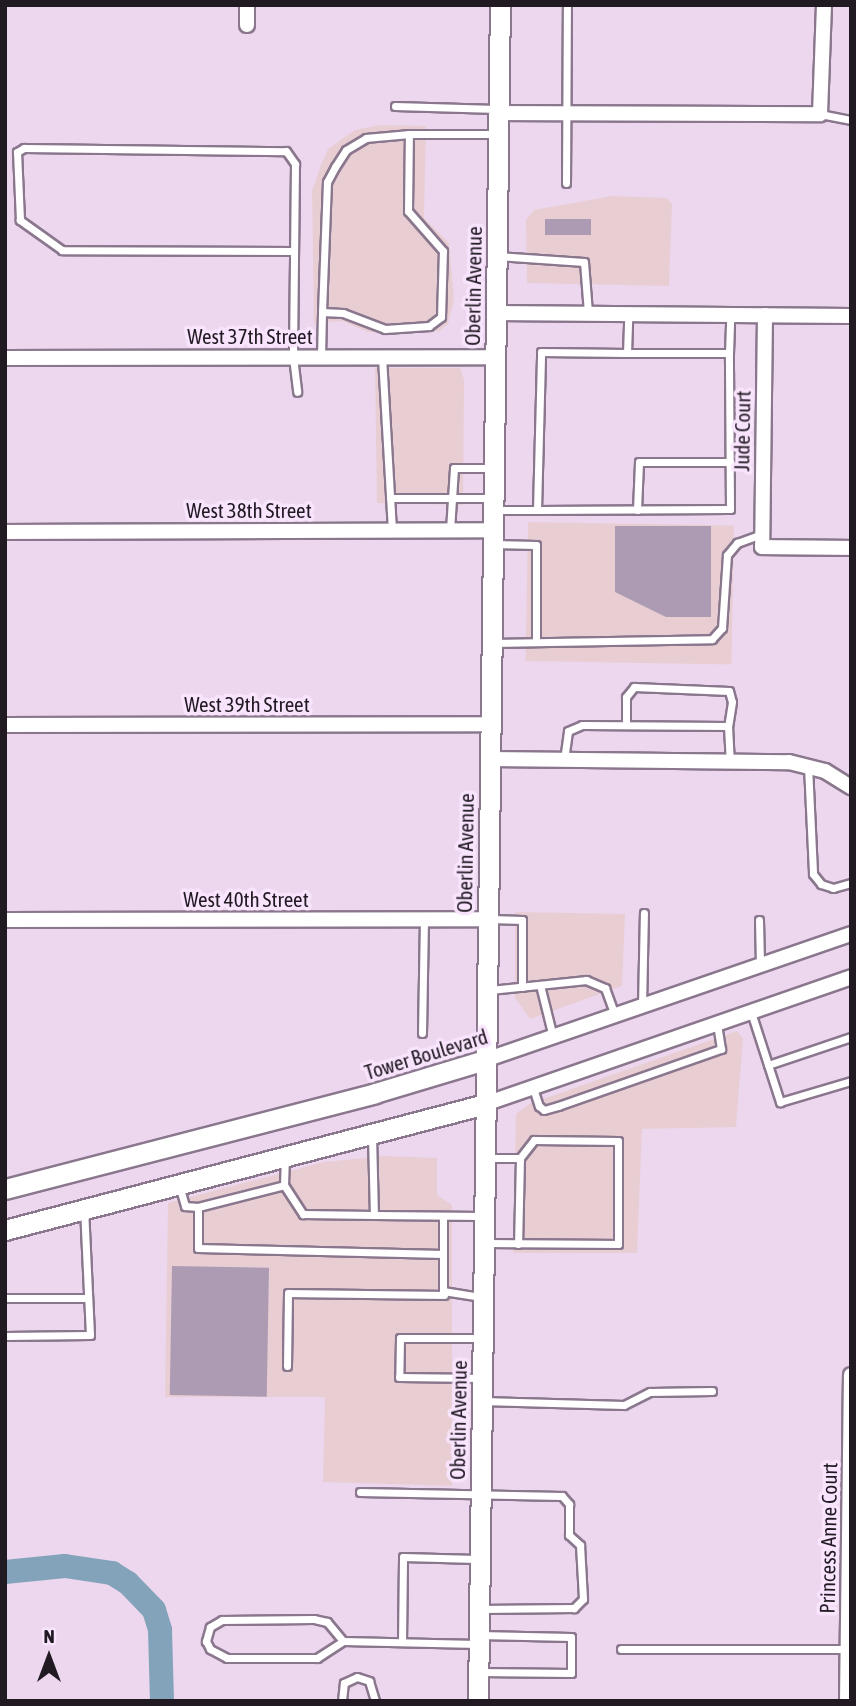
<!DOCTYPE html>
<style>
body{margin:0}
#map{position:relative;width:856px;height:1706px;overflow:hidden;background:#ecd7ef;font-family:"Asap Condensed",sans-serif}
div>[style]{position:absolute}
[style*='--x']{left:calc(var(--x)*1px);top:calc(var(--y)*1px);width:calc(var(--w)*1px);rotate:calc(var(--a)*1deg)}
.commercial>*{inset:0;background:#e8ced3;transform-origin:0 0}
.river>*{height:24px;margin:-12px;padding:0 12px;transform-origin:12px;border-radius:12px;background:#82a3b9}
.building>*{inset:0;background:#ac9bb3;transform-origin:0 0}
.roads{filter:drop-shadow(2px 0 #8a778d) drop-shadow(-2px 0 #8a778d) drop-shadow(0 2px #8a778d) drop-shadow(0 -2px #8a778d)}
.lane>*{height:7px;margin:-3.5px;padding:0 3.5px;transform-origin:3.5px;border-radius:3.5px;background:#fff}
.street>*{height:14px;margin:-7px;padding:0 7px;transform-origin:7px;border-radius:7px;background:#fff}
.secondary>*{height:19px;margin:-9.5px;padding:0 9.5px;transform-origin:9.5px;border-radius:9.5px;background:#fff}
span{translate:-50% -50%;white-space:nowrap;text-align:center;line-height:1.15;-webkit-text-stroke:7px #f9e4fd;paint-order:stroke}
.street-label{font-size:21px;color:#211a23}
.frame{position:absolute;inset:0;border:7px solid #211a23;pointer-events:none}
.north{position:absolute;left:14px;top:1622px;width:70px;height:70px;-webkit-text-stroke:5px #f9e4fd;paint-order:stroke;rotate:0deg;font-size:19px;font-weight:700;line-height:28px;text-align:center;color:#211a23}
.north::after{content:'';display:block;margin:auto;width:24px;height:32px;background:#211a23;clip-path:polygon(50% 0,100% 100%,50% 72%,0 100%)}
</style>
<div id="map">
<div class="commercial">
<i style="clip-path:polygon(380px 125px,426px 126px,424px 218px,449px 243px,454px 300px,448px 324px,439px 331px,368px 332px,342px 321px,314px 323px,312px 191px,321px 165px,328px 149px,355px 130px)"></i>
<i style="clip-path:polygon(612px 196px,667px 198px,672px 204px,669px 286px,527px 283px,526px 220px,534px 210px)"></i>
<i style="clip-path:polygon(375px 368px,460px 368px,464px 380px,463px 505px,377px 503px)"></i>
<i style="left:528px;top:522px;width:206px;height:139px;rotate:1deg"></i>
<i style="clip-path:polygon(515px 912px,625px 914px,622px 986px,530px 1019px,515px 998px)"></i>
<i style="clip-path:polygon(737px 1031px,743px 1038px,736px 1127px,642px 1129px,637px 1253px,513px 1253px,516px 1114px,529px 1104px)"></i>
<i style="clip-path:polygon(384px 1156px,437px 1158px,437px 1195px,452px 1205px,452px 1486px,323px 1482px,325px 1397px,165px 1397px,168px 1203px,324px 1162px)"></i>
</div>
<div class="river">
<i style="--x:5;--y:1572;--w:60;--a:-5.7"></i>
<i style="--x:65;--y:1566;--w:48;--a:8.5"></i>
<i style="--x:112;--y:1573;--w:19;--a:32"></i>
<i style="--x:128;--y:1583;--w:37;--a:46"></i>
<i style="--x:154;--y:1610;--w:21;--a:73"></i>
<i style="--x:160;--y:1630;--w:71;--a:88.4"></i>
</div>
<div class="building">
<i style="left:545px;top:219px;width:46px;height:16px"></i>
<i style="clip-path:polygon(615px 526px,711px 526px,711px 617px,666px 617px,615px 592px)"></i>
<i style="left:172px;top:1266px;width:97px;height:129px;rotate:1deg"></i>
</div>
<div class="roads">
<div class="lane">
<i style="--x:395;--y:106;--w:102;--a:1.7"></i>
<i style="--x:820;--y:114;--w:32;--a:11"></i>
<i style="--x:566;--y:183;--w:178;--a:-89.7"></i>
<i style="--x:294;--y:251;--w:232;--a:-179.8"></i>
<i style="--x:62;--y:250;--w:52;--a:-144.5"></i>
<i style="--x:20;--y:220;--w:68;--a:-92.5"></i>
<i style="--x:17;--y:152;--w:8;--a:-30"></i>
<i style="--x:24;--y:148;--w:262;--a:0.7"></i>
<i style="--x:286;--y:151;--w:16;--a:55"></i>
<i style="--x:295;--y:164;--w:193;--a:90.6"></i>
<i style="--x:293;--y:357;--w:35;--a:83"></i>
<i style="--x:497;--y:256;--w:87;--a:3.9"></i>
<i style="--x:584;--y:262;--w:51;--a:85.5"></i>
<i style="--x:322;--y:312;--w:130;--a:-87.8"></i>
<i style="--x:327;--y:182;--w:17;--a:-62"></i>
<i style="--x:335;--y:167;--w:20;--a:-57"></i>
<i style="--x:346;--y:150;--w:23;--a:-31"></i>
<i style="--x:366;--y:138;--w:43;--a:-5.3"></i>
<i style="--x:627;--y:353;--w:102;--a:0"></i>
<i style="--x:729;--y:353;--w:38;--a:-88"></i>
<i style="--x:321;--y:357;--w:45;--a:-88.7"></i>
<i style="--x:322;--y:312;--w:21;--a:3"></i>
<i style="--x:343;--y:313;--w:45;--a:20.9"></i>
<i style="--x:385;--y:329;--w:44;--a:-3.9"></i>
<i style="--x:429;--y:326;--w:15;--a:-37"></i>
<i style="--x:441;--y:317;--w:66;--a:-88.3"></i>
<i style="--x:443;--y:251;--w:53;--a:-131.2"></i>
<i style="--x:408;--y:211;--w:77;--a:-89.3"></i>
<i style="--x:409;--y:134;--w:88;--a:0"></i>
<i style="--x:382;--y:357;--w:173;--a:86.7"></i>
<i style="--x:390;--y:498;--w:102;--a:0"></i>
<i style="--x:496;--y:510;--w:41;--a:0"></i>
<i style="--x:537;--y:510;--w:158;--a:-88.5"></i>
<i style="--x:541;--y:352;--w:86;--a:0.7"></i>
<i style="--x:627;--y:353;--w:38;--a:-88"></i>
<i style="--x:537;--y:510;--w:193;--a:-0.3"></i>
<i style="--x:730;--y:509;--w:156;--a:-90.4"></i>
<i style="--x:637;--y:510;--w:48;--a:-87.6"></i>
<i style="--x:639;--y:462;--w:91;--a:0"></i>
<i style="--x:450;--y:530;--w:62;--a:-86.3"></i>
<i style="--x:454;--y:468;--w:38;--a:0"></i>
<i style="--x:493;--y:544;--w:43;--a:1.3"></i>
<i style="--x:536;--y:545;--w:97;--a:90"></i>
<i style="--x:492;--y:643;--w:220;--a:-1"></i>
<i style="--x:712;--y:639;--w:15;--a:-48"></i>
<i style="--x:722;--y:628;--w:73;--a:-86.1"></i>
<i style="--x:727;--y:555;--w:16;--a:-50"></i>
<i style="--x:737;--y:543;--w:27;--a:-20"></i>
<i style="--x:626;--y:725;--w:28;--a:-90"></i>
<i style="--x:626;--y:697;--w:13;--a:-51"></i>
<i style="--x:634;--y:687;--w:95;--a:2.4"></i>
<i style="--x:729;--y:691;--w:11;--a:75"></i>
<i style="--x:732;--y:702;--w:24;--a:99"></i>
<i style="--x:564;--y:760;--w:29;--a:-82"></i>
<i style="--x:568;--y:731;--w:15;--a:-23"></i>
<i style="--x:582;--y:725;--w:146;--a:0.4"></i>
<i style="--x:728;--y:726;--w:35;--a:87"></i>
<i style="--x:808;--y:766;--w:108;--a:87.3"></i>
<i style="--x:813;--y:874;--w:13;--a:51"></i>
<i style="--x:821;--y:884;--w:13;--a:18"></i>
<i style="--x:833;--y:888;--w:19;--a:-16"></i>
<i style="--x:491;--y:919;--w:31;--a:2"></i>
<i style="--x:522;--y:920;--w:67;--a:90"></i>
<i style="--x:759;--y:920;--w:44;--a:88.7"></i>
<i style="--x:540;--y:985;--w:54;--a:76"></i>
<i style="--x:490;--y:990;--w:97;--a:-5.9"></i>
<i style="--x:586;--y:980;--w:21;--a:23"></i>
<i style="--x:605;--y:988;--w:29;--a:70"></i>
<i style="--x:642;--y:1006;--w:93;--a:-88.8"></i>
<i style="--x:751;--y:1012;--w:95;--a:72.1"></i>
<i style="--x:780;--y:1102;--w:74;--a:-16.5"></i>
<i style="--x:422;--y:1033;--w:114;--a:-89"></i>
<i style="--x:768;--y:1065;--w:88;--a:-18.6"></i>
<i style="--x:533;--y:1088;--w:19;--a:72"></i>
<i style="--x:539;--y:1106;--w:6;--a:39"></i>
<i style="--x:544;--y:1110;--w:15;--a:-16"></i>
<i style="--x:558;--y:1106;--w:173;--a:-19.3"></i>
<i style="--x:721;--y:1049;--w:25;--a:-99"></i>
<i style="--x:372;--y:1135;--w:80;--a:88.6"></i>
<i style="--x:374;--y:1215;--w:109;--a:0.5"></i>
<i style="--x:488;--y:1158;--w:32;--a:0"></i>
<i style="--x:179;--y:1185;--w:22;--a:74"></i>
<i style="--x:185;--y:1206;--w:13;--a:4"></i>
<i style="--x:198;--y:1207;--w:89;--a:-14.3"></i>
<i style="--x:284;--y:1185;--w:25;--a:-88"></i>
<i style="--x:284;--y:1185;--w:35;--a:57"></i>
<i style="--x:303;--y:1214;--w:71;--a:0.8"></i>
<i style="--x:198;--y:1207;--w:41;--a:90"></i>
<i style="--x:198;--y:1248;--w:245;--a:1.4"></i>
<i style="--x:443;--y:1216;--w:75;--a:90"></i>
<i style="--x:443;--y:1291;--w:39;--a:9"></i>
<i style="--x:487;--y:1243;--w:131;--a:0.4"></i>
<i style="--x:618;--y:1244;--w:103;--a:-90"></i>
<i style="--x:618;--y:1141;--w:84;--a:-179.3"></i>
<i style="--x:534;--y:1140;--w:23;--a:128"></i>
<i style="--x:520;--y:1158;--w:86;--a:91.3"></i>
<i style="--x:5;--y:1298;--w:83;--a:0"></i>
<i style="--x:5;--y:1336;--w:85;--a:-0.7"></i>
<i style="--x:90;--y:1335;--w:125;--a:-92.7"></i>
<i style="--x:481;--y:1338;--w:81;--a:180"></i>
<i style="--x:400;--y:1338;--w:39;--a:91"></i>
<i style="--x:399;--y:1377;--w:82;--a:0.7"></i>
<i style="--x:287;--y:1366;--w:73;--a:-89.2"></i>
<i style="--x:288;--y:1293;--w:156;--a:0.7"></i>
<i style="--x:482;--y:1401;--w:142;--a:1.6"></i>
<i style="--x:624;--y:1405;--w:29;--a:-27"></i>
<i style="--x:650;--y:1392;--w:62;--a:-0.9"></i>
<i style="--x:360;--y:1492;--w:202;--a:1.1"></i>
<i style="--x:562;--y:1496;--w:11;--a:49"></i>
<i style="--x:569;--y:1504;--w:31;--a:90"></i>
<i style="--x:569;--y:1535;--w:15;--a:42"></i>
<i style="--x:580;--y:1545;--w:54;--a:86.8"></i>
<i style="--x:583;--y:1599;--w:13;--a:135"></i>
<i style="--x:574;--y:1608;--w:94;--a:179.4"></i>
<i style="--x:343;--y:1641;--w:25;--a:-130"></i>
<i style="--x:327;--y:1622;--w:13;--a:-167"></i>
<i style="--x:314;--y:1619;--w:92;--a:179.4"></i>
<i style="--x:222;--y:1620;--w:14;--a:150"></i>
<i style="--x:210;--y:1627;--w:15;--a:106"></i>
<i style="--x:206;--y:1641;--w:9;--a:63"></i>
<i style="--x:210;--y:1649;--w:19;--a:28"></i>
<i style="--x:227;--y:1658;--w:90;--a:0"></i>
<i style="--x:317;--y:1658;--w:31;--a:-33"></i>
<i style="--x:343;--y:1641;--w:135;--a:1.3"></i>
<i style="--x:402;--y:1642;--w:85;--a:-89.3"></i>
<i style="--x:403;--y:1557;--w:74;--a:1.5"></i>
<i style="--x:621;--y:1649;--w:226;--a:0"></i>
<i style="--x:479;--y:1672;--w:92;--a:0.6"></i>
<i style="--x:571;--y:1673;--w:36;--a:-90"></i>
<i style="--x:571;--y:1637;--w:92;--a:-178.8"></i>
<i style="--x:342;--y:1701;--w:18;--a:-84"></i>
<i style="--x:344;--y:1683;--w:14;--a:-25"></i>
<i style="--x:357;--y:1677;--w:13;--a:18"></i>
<i style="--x:369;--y:1681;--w:21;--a:73"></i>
</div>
<div class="street">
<i style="--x:247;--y:5;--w:20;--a:90"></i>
<i style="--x:498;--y:113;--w:322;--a:0.2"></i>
<i style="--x:820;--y:114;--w:109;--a:-87.9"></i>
<i style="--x:495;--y:313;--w:356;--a:0.5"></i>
<i style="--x:765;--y:315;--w:232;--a:90.7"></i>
<i style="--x:762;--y:547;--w:89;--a:0.6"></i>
<i style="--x:5;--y:358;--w:490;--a:-0.1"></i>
<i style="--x:5;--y:532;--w:487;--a:-0.2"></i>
<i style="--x:5;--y:725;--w:485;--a:-0.1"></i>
<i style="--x:489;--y:759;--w:300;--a:0.6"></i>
<i style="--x:789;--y:762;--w:37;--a:14"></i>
<i style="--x:825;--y:771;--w:31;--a:32"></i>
<i style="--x:5;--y:920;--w:482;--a:-0.1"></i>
<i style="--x:485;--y:1060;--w:387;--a:-19"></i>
<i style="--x:485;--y:1104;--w:387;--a:-19.1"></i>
<i style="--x:847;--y:1701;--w:326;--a:-89.3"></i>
</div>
<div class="secondary">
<i style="--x:5;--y:1189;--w:382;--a:-14.5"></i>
<i style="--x:375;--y:1093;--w:115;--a:-16.7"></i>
<i style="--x:5;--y:1230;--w:496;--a:-14.7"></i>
<i style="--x:478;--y:1701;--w:1696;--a:-89.26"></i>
</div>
</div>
<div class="street-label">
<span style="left:473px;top:286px;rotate:-89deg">Oberlin Avenue</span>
<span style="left:250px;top:336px">West 37th Street</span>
<span style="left:742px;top:431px;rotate:-89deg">Jude Court</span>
<span style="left:249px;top:510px">West 38th Street</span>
<span style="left:247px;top:704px">West 39th Street</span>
<span style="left:465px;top:853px;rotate:-89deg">Oberlin Avenue</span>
<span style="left:246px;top:899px">West 40th Street</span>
<span style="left:426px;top:1054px;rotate:-17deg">Tower Boulevard</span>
<span style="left:458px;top:1420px;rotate:-89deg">Oberlin Avenue</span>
<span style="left:828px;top:1538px;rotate:-89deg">Princess Anne Court</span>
</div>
<div class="frame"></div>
<div class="north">N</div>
</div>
